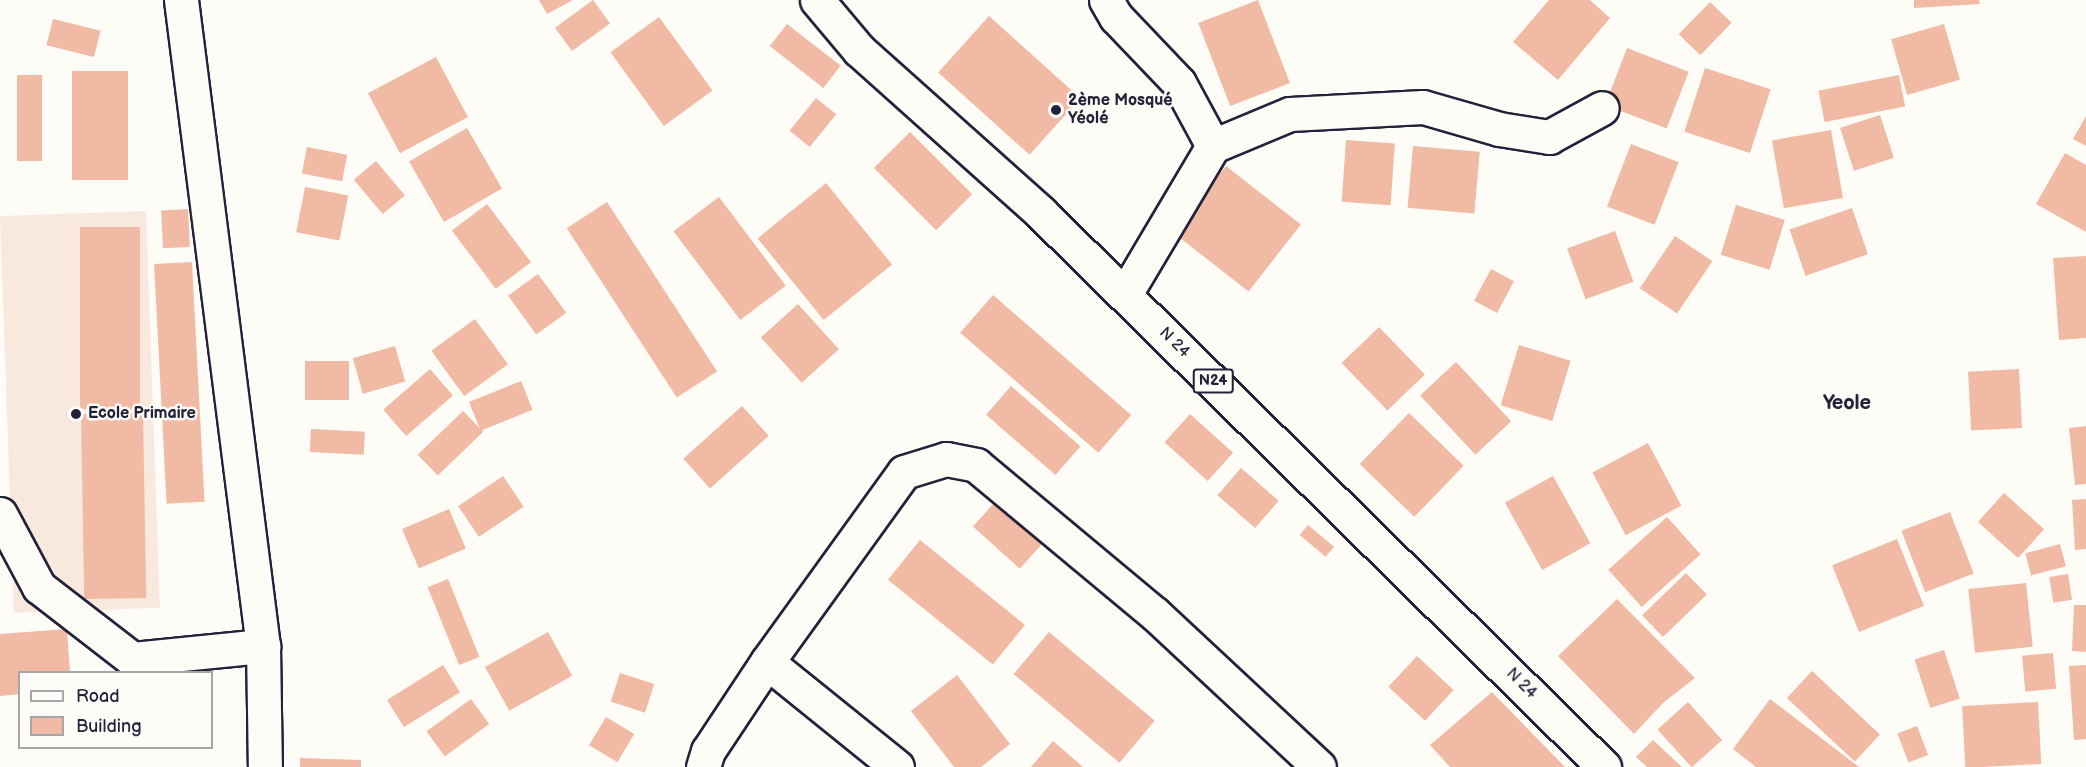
<!DOCTYPE html>
<meta charset="utf-8">
<style>
body{margin:0}
#map{position:relative;width:2086px;height:767px;overflow:hidden;background:#fdfcf7;font-family:"Balsamiq Sans",sans-serif}
div>[style]{position:absolute}
[style*='--x']{left:calc(var(--x)*1px);top:calc(var(--y)*1px);width:calc(var(--w)*1px);rotate:calc(var(--a)*1deg)}
.built>*{inset:0;background:#f9e8de;transform-origin:0 0}
.building>*{inset:0;background:#f1baa5;transform-origin:0 0}
.roads{filter:drop-shadow(2px 0 #22223b) drop-shadow(-2px 0 #22223b) drop-shadow(0 2px #22223b) drop-shadow(0 -2px #22223b)}
.minor>*{height:33px;margin:-16.5px;padding:0 16.5px;transform-origin:16.5px;border-radius:16.5px;background:#fdfcf7}
.major>*{height:33px;margin:-16.5px;padding:0 16.5px;transform-origin:16.5px;border-radius:16.5px;background:#fdfcf7}
.dots>*{width:16px;height:16px;translate:-50% -50%;box-sizing:border-box;border:3px solid #fdfcf7;border-radius:50%}
span{translate:-50% -50%;white-space:nowrap;text-align:center;line-height:1.15;-webkit-text-stroke:5px #fdfcf7;paint-order:stroke}
.shield-label span{padding:2px 4px;background:#fdfcf7;border:2px solid;border-radius:4px;-webkit-text-stroke-width:0}
.shield-label{font-size:15px;color:#22223b;font-weight:700}
.poi-label{font-size:16px;color:#22223b;font-weight:700}
.left{translate:0 -50%;text-align:left}
.street-label{font-size:16px;color:#22223b}
.quarter-label{font-size:20px;color:#22223b;font-weight:700}
.legend{position:absolute;left:18px;top:671px;width:195px;height:78px;box-sizing:border-box;background:#fdfcf7;border:2px solid #a5a5ac;margin:0;padding:8px 10px;list-style:none;font-size:18px;color:#22223b}
.legend li{display:flex;align-items:center;gap:12px;height:30px}
.legend b{width:30px;border:2px solid #a5a5ac}
</style>
<div id="map">
<div class="built">
<i style="left:146px;top:211px;width:397px;height:146px;rotate:88deg"></i>
</div>
<div class="building">
<i style="clip-path:polygon(539px 0,573px 0,547px 14px)"></i>
<i style="left:593px;top:0;width:29px;height:47px;rotate:54deg"></i>
<i style="left:1258px;top:0;width:89px;height:64px;rotate:69deg"></i>
<i style="clip-path:polygon(1549px 0,1590px 0,1610px 18px,1558px 80px,1513px 42px)"></i>
<i style="clip-path:polygon(1914px 0,1979px 0,1980px 4px,1914px 8px)"></i>
<i style="left:1710px;top:2px;width:30px;height:45px;rotate:44deg"></i>
<i style="left:989px;top:16px;width:123px;height:76px;rotate:42deg"></i>
<i style="left:659px;top:17px;width:91px;height:60px;rotate:54deg"></i>
<i style="left:53px;top:19px;width:49px;height:27px;rotate:14deg"></i>
<i style="left:787px;top:24px;width:68px;height:28px;rotate:38deg"></i>
<i style="left:1944px;top:24px;width:58px;height:55px;rotate:74deg"></i>
<i style="left:1627px;top:48px;width:66px;height:61px;rotate:21deg"></i>
<i style="left:436px;top:57px;width:68px;height:77px;rotate:62deg"></i>
<i style="left:1705px;top:68px;width:69px;height:67px;rotate:18deg"></i>
<i style="left:72px;top:71px;width:56px;height:109px"></i>
<i style="left:17px;top:75px;width:25px;height:86px"></i>
<i style="left:1899px;top:75px;width:32px;height:82px;rotate:79deg"></i>
<i style="left:816px;top:98px;width:26px;height:42px;rotate:39deg"></i>
<i style="left:1880px;top:115px;width:45px;height:42px;rotate:72deg"></i>
<i style="clip-path:polygon(2086px 116px,2086px 146px,2073px 139px)"></i>
<i style="left:467px;top:128px;width:70px;height:67px;rotate:60deg"></i>
<i style="left:1831px;top:130px;width:69px;height:60px;rotate:80deg"></i>
<i style="left:910px;top:132px;width:88px;height:51px;rotate:45deg"></i>
<i style="left:1346px;top:140px;width:49px;height:62px;rotate:4deg"></i>
<i style="left:1631px;top:144px;width:51px;height:67px;rotate:21deg"></i>
<i style="left:1413px;top:146px;width:67px;height:62px;rotate:5deg"></i>
<i style="left:307px;top:147px;width:41px;height:27px;rotate:11deg"></i>
<i style="clip-path:polygon(2065px 153px,2086px 165px,2086px 232px,2036px 204px)"></i>
<i style="left:376px;top:161px;width:45px;height:29px;rotate:50deg"></i>
<i style="left:1226px;top:166px;width:95px;height:85px;rotate:38deg"></i>
<i style="left:826px;top:183px;width:105px;height:88px;rotate:51deg"></i>
<i style="left:305px;top:187px;width:44px;height:46px;rotate:11deg"></i>
<i style="left:719px;top:197px;width:111px;height:57px;rotate:53deg"></i>
<i style="left:607px;top:202px;width:202px;height:48px;rotate:57deg"></i>
<i style="left:487px;top:204px;width:73px;height:44px;rotate:53deg"></i>
<i style="left:1736px;top:205px;width:51px;height:52px;rotate:17deg"></i>
<i style="left:1852px;top:208px;width:49px;height:66px;rotate:71deg"></i>
<i style="left:188px;top:209px;width:38px;height:27px;rotate:87deg"></i>
<i style="left:80px;top:227px;width:60px;height:182px"></i>
<i style="left:1615px;top:231px;width:54px;height:51px;rotate:70deg"></i>
<i style="left:1675px;top:236px;width:45px;height:63px;rotate:34deg"></i>
<i style="clip-path:polygon(2086px 256px,2086px 338px,2059px 340px,2053px 258px)"></i>
<i style="left:192px;top:262px;width:240px;height:38px;rotate:87deg"></i>
<i style="left:1491px;top:269px;width:26px;height:36px;rotate:28deg"></i>
<i style="left:538px;top:274px;width:48px;height:37px;rotate:54deg"></i>
<i style="left:993px;top:295px;width:183px;height:50px;rotate:41deg"></i>
<i style="left:798px;top:304px;width:61px;height:50px;rotate:48deg"></i>
<i style="left:475px;top:319px;width:56px;height:54px;rotate:54deg"></i>
<i style="left:1379px;top:327px;width:66px;height:52px;rotate:46deg"></i>
<i style="left:1519px;top:345px;width:54px;height:63px;rotate:17deg"></i>
<i style="left:395px;top:346px;width:37px;height:44px;rotate:74deg"></i>
<i style="left:305px;top:361px;width:44px;height:39px"></i>
<i style="left:1456px;top:362px;width:81px;height:49px;rotate:47deg"></i>
<i style="left:430px;top:369px;width:35px;height:62px;rotate:49deg"></i>
<i style="left:2019px;top:369px;width:59px;height:51px;rotate:87deg"></i>
<i style="left:521px;top:381px;width:31px;height:56px;rotate:68deg"></i>
<i style="left:1011px;top:386px;width:92px;height:38px;rotate:41deg"></i>
<i style="left:742px;top:406px;width:40px;height:79px;rotate:48deg"></i>
<i style="left:463px;top:411px;width:29px;height:63px;rotate:46deg"></i>
<i style="left:143px;top:413px;width:185px;height:62px;rotate:89deg"></i>
<i style="left:1409px;top:413px;width:76px;height:71px;rotate:44deg"></i>
<i style="left:1190px;top:414px;width:58px;height:38px;rotate:42deg"></i>
<i style="clip-path:polygon(2086px 426px,2086px 484px,2075px 485px,2069px 428px)"></i>
<i style="left:311px;top:429px;width:54px;height:23px;rotate:3deg"></i>
<i style="left:1648px;top:443px;width:71px;height:63px;rotate:62deg"></i>
<i style="left:1241px;top:468px;width:50px;height:36px;rotate:41deg"></i>
<i style="left:503px;top:476px;width:37px;height:54px;rotate:56deg"></i>
<i style="left:1553px;top:476px;width:77px;height:55px;rotate:61deg"></i>
<i style="left:2004px;top:493px;width:54px;height:39px;rotate:42deg"></i>
<i style="clip-path:polygon(2086px 499px,2086px 549px,2075px 550px,2072px 500px)"></i>
<i style="left:995px;top:502px;width:63px;height:33px;rotate:42deg"></i>
<i style="left:449px;top:509px;width:43px;height:51px;rotate:67deg"></i>
<i style="left:1950px;top:512px;width:66px;height:52px;rotate:69deg"></i>
<i style="left:1667px;top:517px;width:50px;height:79px;rotate:48deg"></i>
<i style="left:1308px;top:525px;width:34px;height:13px;rotate:40deg"></i>
<i style="left:1897px;top:539px;width:72px;height:70px;rotate:68deg"></i>
<i style="left:920px;top:540px;width:135px;height:51px;rotate:39deg"></i>
<i style="left:2060px;top:544px;width:23px;height:36px;rotate:75deg"></i>
<i style="left:1686px;top:573px;width:30px;height:61px;rotate:46deg"></i>
<i style="left:2068px;top:574px;width:26px;height:19px;rotate:81deg"></i>
<i style="left:448px;top:579px;width:84px;height:22px;rotate:68deg"></i>
<i style="left:2026px;top:583px;width:64px;height:58px;rotate:84deg"></i>
<i style="clip-path:polygon(1617px 599px,1695px 678px,1663px 703px,1634px 734px,1558px 656px)"></i>
<i style="clip-path:polygon(2074px 605px,2086px 605px,2086px 652px,2072px 651px)"></i>
<i style="clip-path:polygon(67px 629px,70px 672px,20px 672px,20px 694px,0 696px,0 634px)"></i>
<i style="left:548px;top:632px;width:50px;height:72px;rotate:61deg"></i>
<i style="left:1049px;top:632px;width:138px;height:55px;rotate:40deg"></i>
<i style="left:1944px;top:650px;width:51px;height:31px;rotate:72deg"></i>
<i style="left:2053px;top:653px;width:36px;height:31px;rotate:85deg"></i>
<i style="left:1417px;top:656px;width:50px;height:42px;rotate:43deg"></i>
<i style="left:443px;top:665px;width:32px;height:66px;rotate:58deg"></i>
<i style="clip-path:polygon(2086px 665px,2086px 739px,2074px 740px,2069px 666px)"></i>
<i style="left:1812px;top:671px;width:93px;height:37px;rotate:43deg"></i>
<i style="left:620px;top:673px;width:36px;height:30px;rotate:18deg"></i>
<i style="clip-path:polygon(957px 675px,1010px 744px,981px 767px,954px 767px,911px 711px)"></i>
<i style="clip-path:polygon(1492px 692px,1565px 767px,1450px 767px,1430px 745px)"></i>
<i style="left:471px;top:699px;width:31px;height:55px;rotate:54deg"></i>
<i style="clip-path:polygon(1770px 699px,1859px 767px,1756px 767px,1733px 749px)"></i>
<i style="left:1688px;top:702px;width:51px;height:41px;rotate:48deg"></i>
<i style="left:2038px;top:702px;width:62px;height:76px;rotate:87deg"></i>
<i style="left:606px;top:717px;width:33px;height:33px;rotate:31deg"></i>
<i style="left:1917px;top:726px;width:31px;height:21px;rotate:69deg"></i>
<i style="clip-path:polygon(1653px 740px,1682px 767px,1647px 767px,1636px 757px)"></i>
<i style="clip-path:polygon(1053px 741px,1083px 767px,1031px 767px)"></i>
<i style="clip-path:polygon(300px 758px,361px 760px,361px 767px,300px 767px)"></i>
</div>
<div class="roads">
<div class="minor">
<i style="--x:181;--y:0;--w:651;--a:82.77"></i>
<i style="--x:263;--y:646;--w:121;--a:89.1"></i>
<i style="--x:1106;--y:0;--w:20;--a:60"></i>
<i style="--x:1116;--y:17;--w:91;--a:46.3"></i>
<i style="--x:1179;--y:83;--w:72;--a:61.6"></i>
<i style="--x:1213;--y:146;--w:172;--a:120.7"></i>
<i style="--x:1213;--y:146;--w:83;--a:-22.6"></i>
<i style="--x:1290;--y:114;--w:133;--a:-3"></i>
<i style="--x:1423;--y:107;--w:79;--a:16.1"></i>
<i style="--x:1499;--y:129;--w:51;--a:9.1"></i>
<i style="--x:1549;--y:137;--w:60;--a:-28.7"></i>
<i style="--x:0;--y:514;--w:83;--a:61.9"></i>
<i style="--x:39;--y:587;--w:118;--a:37.7"></i>
<i style="--x:132;--y:659;--w:132;--a:-5.7"></i>
<i style="--x:767;--y:662;--w:167;--a:38.9"></i>
<i style="--x:703;--y:767;--w:17;--a:-73"></i>
<i style="--x:708;--y:751;--w:107;--a:-56.5"></i>
<i style="--x:767;--y:662;--w:234;--a:-54.2"></i>
<i style="--x:904;--y:472;--w:44;--a:-17.2"></i>
<i style="--x:946;--y:459;--w:31;--a:11"></i>
<i style="--x:976;--y:465;--w:233;--a:39.8"></i>
<i style="--x:1155;--y:614;--w:224;--a:43"></i>
</div>
<div class="major">
<i style="--x:817;--y:0;--w:65;--a:50"></i>
<i style="--x:859;--y:50;--w:244;--a:41.8"></i>
<i style="--x:1041;--y:213;--w:790;--a:44.54"></i>
</div>
</div>
<div class="dots">
<i style="left:1056px;top:110px;background:#22223b"></i>
<i style="left:76px;top:414px;background:#22223b"></i>
</div>
<div class="shield-label">
<span style="left:1213px;top:381px">N24</span>
</div>
<div class="poi-label">
<span class="left" style="left:1068px;top:110px">2ème Mosqué<br>Yéolé</span>
<span class="left" style="left:88px;top:414px">Ecole Primaire</span>
</div>
<div class="street-label">
<span style="left:1174px;top:343px;rotate:45deg">N 24</span>
<span style="left:1521px;top:684px;rotate:45deg">N 24</span>
</div>
<div class="quarter-label">
<span style="left:1847px;top:403px">Yeole</span>
</div>
<ul class="legend">
<li><b style="height:8px;background:#fdfcf7"></b>Road</li>
<li><b style="height:16px;background:#f1baa5"></b>Building</li>
</ul>
</div>
